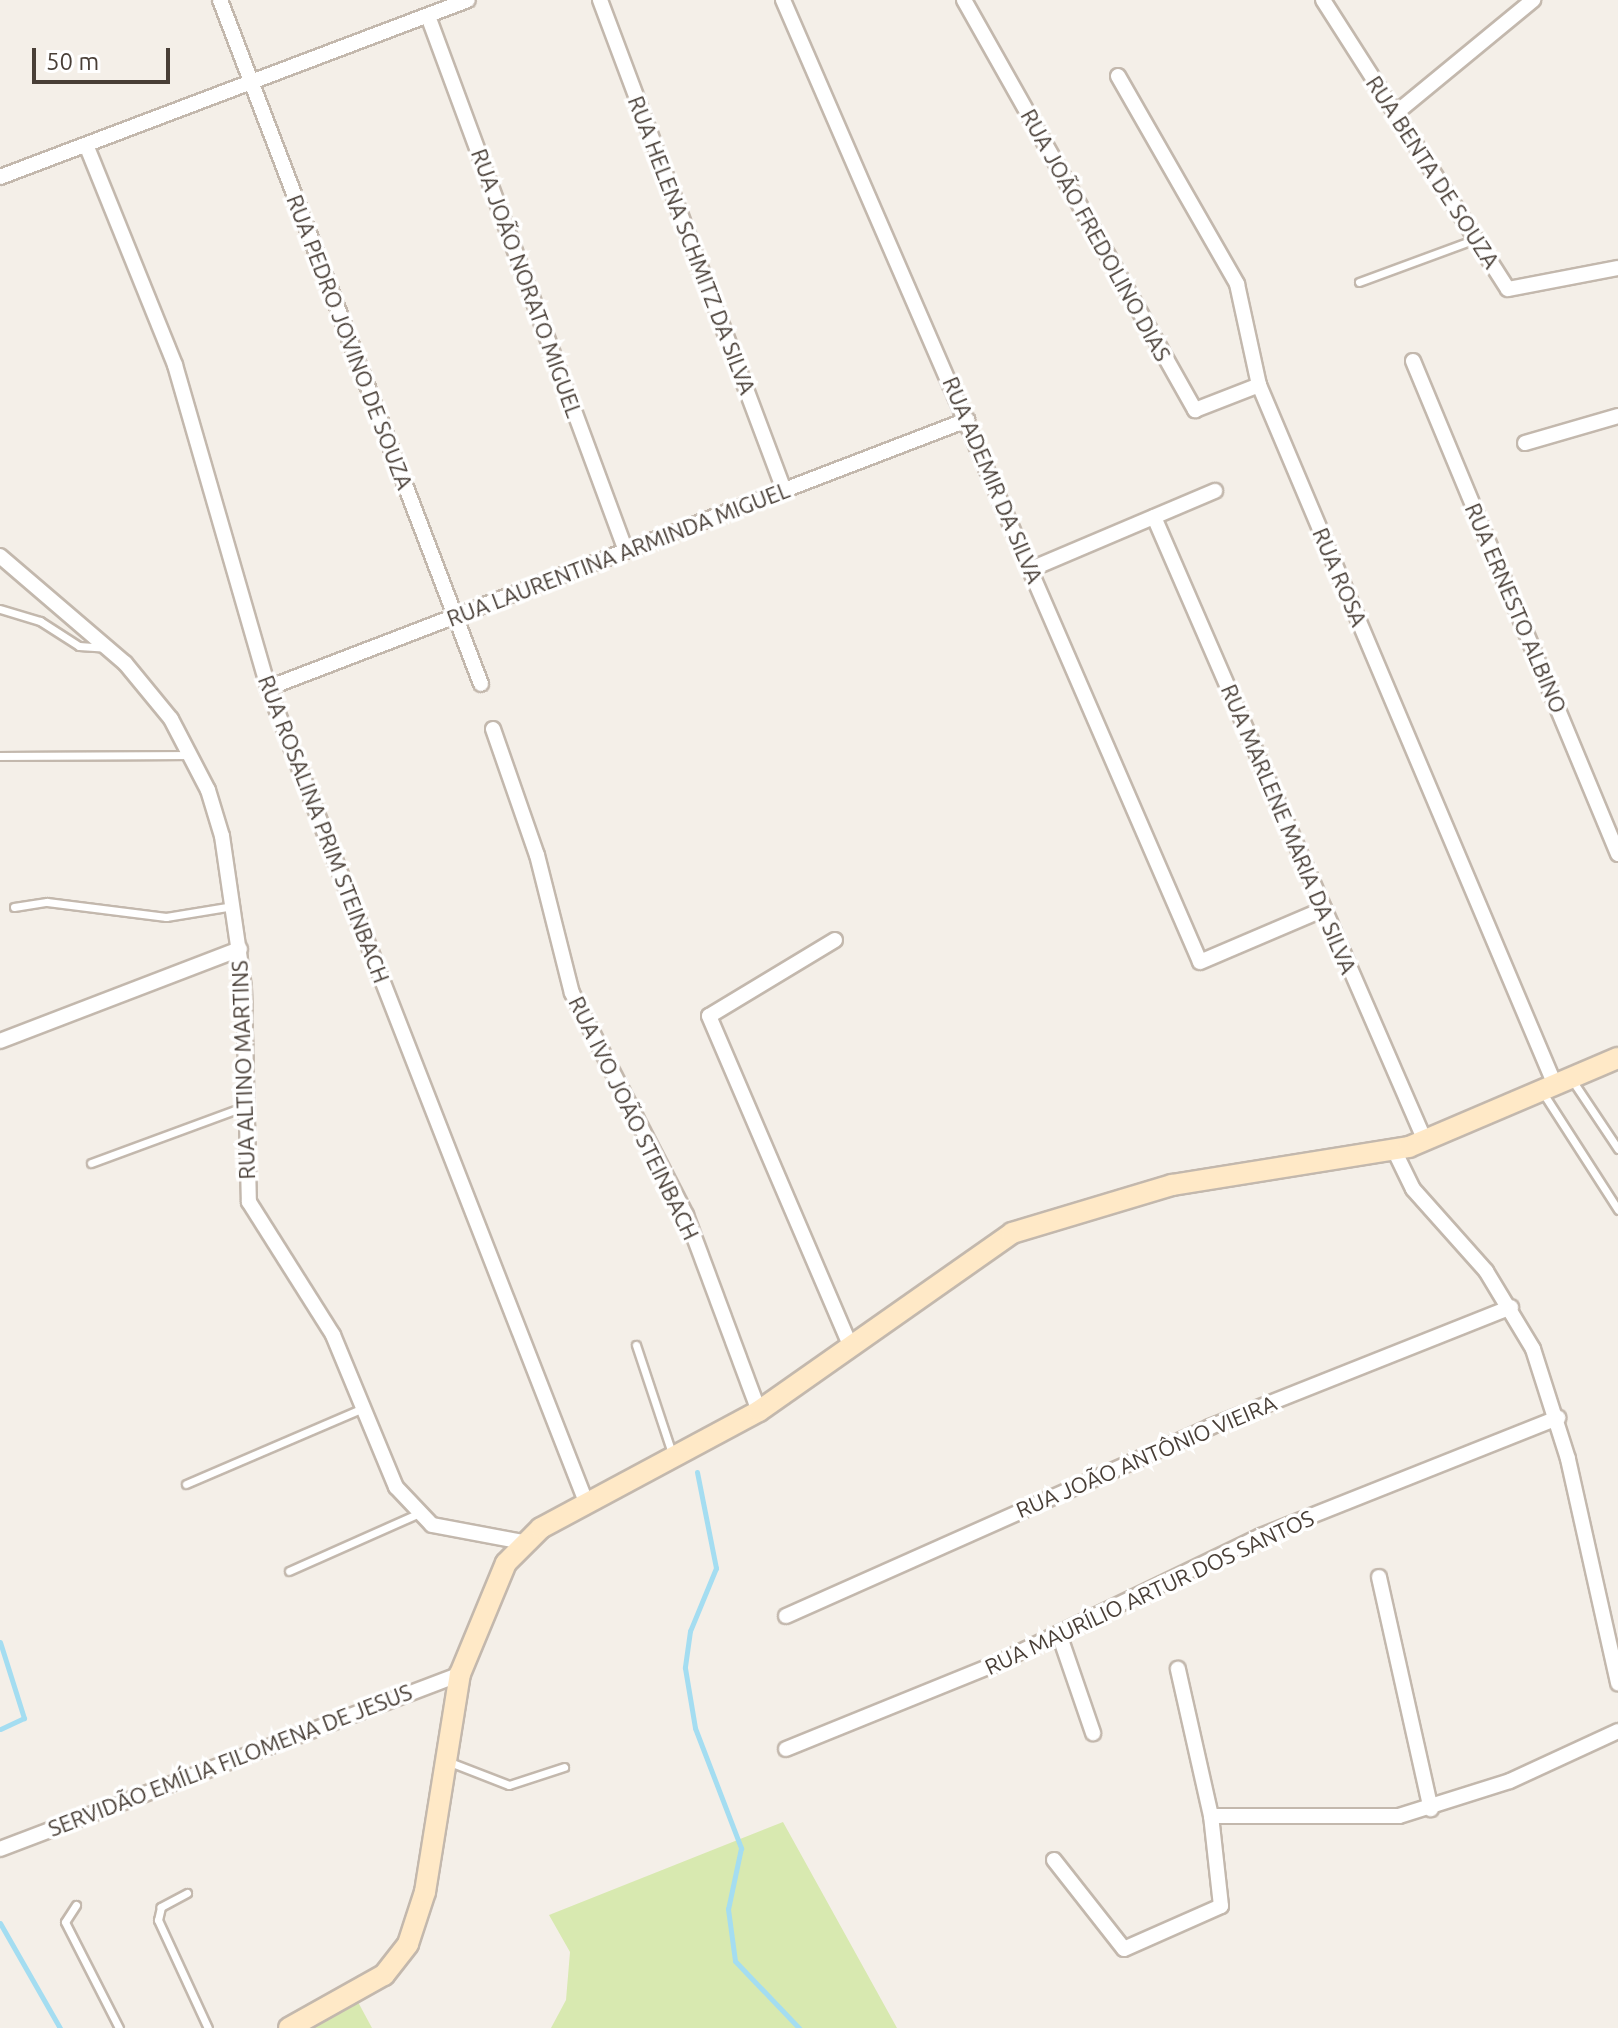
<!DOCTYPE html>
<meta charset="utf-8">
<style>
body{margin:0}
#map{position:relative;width:1618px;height:2028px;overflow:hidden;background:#f4efe8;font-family:Ubuntu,sans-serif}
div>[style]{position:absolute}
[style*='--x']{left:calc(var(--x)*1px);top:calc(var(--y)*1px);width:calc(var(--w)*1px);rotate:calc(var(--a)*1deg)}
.green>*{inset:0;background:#d8e9b0}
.stream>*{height:5px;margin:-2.5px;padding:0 2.5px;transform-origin:2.5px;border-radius:2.5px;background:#a4ddf1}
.roads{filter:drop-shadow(2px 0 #c3b8ad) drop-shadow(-2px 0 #c3b8ad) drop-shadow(0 2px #c3b8ad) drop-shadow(0 -2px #c3b8ad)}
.service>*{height:7px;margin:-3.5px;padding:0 3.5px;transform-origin:3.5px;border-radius:3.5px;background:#fff}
.minor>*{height:14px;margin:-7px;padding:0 7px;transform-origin:7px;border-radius:7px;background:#fff}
.secondary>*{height:20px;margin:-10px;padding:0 10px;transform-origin:10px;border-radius:10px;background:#ffe9c7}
span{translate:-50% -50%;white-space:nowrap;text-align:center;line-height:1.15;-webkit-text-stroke:7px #fff;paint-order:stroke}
.street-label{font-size:22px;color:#483e36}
.scale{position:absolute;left:32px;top:48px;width:138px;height:36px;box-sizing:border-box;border:4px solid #483e36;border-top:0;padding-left:10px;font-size:24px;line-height:28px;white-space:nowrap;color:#483e36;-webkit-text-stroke:6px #fff;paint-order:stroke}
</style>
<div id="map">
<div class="green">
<i style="clip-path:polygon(783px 1822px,897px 2028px,551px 2028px,566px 2000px,570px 1952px,549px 1915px)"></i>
<i style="clip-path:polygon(358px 2002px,372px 2028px,303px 2028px)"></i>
</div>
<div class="stream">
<i style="--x:697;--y:1472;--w:98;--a:78.8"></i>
<i style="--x:716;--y:1568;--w:68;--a:112.4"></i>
<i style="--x:690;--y:1631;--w:37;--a:98"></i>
<i style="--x:685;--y:1668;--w:61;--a:80.5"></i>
<i style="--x:695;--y:1728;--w:129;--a:69"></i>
<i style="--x:741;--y:1848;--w:62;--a:102"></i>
<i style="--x:728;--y:1909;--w:52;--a:82.3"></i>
<i style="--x:735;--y:1961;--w:93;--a:46.3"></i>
<i style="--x:0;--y:1642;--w:80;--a:72.5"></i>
<i style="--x:24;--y:1718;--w:26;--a:155"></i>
<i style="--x:0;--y:1923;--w:121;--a:60.3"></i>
</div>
<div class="roads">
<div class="service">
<i style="--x:1359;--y:282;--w:125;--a:-20.2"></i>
<i style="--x:0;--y:609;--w:42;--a:16.7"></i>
<i style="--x:40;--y:621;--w:46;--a:32.7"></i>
<i style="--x:79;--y:646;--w:27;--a:4"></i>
<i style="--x:0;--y:756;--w:191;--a:-0.3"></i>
<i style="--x:14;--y:907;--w:33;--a:-9"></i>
<i style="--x:47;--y:902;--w:120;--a:7.2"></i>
<i style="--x:166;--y:917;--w:68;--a:-9.3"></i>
<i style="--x:1572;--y:1080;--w:83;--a:56.3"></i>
<i style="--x:1543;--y:1093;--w:139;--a:57.3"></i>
<i style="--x:91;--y:1163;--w:165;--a:-20.2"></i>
<i style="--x:636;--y:1345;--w:114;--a:71.6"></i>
<i style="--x:186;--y:1484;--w:193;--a:-23.2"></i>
<i style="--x:289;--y:1571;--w:138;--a:-24"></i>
<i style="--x:447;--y:1761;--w:66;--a:21.2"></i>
<i style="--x:509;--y:1785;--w:58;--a:-18.1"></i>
<i style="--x:187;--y:1893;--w:30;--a:152"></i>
<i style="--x:161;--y:1907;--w:13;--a:103"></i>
<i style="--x:158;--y:1920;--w:119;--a:65.2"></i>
<i style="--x:76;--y:1905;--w:20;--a:123"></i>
<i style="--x:65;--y:1922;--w:119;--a:63"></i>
</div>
<div class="minor">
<i style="--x:220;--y:0;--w:732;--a:69.11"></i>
<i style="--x:600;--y:0;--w:523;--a:69.42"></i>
<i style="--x:783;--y:0;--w:1048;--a:66.56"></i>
<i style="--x:1200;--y:962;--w:135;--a:-23.1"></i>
<i style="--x:964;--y:0;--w:471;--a:60.6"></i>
<i style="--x:1195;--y:410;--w:69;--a:-21.3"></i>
<i style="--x:1323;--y:0;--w:343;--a:57.4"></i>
<i style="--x:1508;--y:289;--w:112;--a:-10.8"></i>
<i style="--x:428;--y:16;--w:570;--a:69.69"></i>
<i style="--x:1118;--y:76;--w:240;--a:60.2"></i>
<i style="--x:1237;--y:284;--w:103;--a:77.7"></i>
<i style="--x:1259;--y:385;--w:760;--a:67.08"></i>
<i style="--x:1396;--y:113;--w:178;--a:-39.5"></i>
<i style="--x:87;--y:147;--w:235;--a:68"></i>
<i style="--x:175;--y:365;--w:336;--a:73.9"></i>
<i style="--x:268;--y:688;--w:874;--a:68.66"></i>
<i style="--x:0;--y:177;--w:500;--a:-20.72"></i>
<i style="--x:1413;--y:361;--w:534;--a:67.42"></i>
<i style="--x:1525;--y:443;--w:97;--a:-16.2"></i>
<i style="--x:1154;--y:517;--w:680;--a:66.52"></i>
<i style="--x:0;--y:556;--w:165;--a:40.6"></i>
<i style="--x:125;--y:663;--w:72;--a:50.6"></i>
<i style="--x:171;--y:719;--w:80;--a:62.5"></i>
<i style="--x:208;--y:790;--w:48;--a:73.1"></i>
<i style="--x:222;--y:836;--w:153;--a:81.7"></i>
<i style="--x:244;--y:987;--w:215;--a:88.7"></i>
<i style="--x:249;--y:1202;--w:157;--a:57.7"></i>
<i style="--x:333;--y:1335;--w:165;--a:67.5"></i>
<i style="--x:396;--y:1487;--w:52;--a:46.5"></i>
<i style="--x:432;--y:1525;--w:93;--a:10.6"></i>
<i style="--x:1031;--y:569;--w:200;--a:-23"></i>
<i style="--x:268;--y:688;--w:749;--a:-20.98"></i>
<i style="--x:493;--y:729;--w:133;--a:70.8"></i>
<i style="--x:537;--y:855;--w:142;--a:75.8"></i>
<i style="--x:572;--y:993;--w:250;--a:62.8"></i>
<i style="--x:686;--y:1215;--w:209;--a:69.6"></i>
<i style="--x:835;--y:940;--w:147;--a:148.9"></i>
<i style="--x:709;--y:1016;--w:358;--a:66.8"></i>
<i style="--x:0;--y:1041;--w:257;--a:-21"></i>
<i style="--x:1394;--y:1150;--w:43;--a:64"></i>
<i style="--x:1413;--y:1189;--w:110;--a:48.3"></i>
<i style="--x:1486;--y:1271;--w:91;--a:58.9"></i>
<i style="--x:1533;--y:1349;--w:115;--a:72.3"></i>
<i style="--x:1568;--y:1459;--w:230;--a:77.4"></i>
<i style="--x:1379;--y:1577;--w:238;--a:77.4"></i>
<i style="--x:786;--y:1616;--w:464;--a:-24"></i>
<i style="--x:1210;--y:1427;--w:324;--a:-21.7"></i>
<i style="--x:1059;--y:1634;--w:105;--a:71"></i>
<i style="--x:786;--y:1749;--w:223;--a:-22.1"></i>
<i style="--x:993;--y:1665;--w:297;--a:-25.7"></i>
<i style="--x:1261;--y:1536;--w:320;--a:-21.7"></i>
<i style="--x:1211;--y:1816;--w:188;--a:0"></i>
<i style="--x:1399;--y:1816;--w:116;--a:-17.5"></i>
<i style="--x:1510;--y:1781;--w:119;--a:-24.8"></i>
<i style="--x:0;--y:1849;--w:492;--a:-20.8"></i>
<i style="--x:1054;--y:1860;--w:113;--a:51.8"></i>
<i style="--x:1124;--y:1949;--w:106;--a:-23.9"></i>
<i style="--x:1221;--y:1906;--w:91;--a:-96.3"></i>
<i style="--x:1211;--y:1816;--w:151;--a:-102.7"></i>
</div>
<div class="secondary">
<i style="--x:289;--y:2028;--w:109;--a:-29.2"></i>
<i style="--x:384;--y:1975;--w:39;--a:-52"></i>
<i style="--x:408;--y:1944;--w:55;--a:-71.9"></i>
<i style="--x:425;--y:1892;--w:221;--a:-80.9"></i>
<i style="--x:460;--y:1674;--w:120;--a:-67.5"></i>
<i style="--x:506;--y:1563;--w:49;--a:-45"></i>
<i style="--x:541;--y:1528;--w:247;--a:-28.2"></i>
<i style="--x:759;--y:1411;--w:309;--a:-35.1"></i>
<i style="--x:1012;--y:1233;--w:167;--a:-16.7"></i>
<i style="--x:1172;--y:1185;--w:240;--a:-9.1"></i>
<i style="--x:1409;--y:1147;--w:227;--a:-23.1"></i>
</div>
</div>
<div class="street-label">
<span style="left:1433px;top:172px;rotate:57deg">RUA BENTA DE SOUZA</span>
<span style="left:1096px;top:235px;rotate:61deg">RUA JOÃO FREDOLINO DIAS</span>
<span style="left:692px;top:245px;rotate:69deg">RUA HELENA SCHMITZ DA SILVA</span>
<span style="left:527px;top:283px;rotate:70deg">RUA JOÃO NORATO MIGUEL</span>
<span style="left:350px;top:342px;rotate:69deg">RUA PEDRO JOVINO DE SOUZA</span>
<span style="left:993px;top:480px;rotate:67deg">RUA ADEMIR DA SILVA</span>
<span style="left:618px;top:554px;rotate:-21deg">RUA LAURENTINA ARMINDA MIGUEL</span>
<span style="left:1340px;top:577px;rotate:67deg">RUA ROSA</span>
<span style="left:1516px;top:608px;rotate:67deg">RUA ERNESTO ALBINO</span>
<span style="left:324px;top:829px;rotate:69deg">RUA ROSALINA PRIM STEINBACH</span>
<span style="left:1289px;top:829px;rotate:67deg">RUA MARLENE MARIA DA SILVA</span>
<span style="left:243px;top:1070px;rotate:-92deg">RUA ALTINO MARTINS</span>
<span style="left:634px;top:1118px;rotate:64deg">RUA IVO JOÃO STEINBACH</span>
<span style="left:1146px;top:1456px;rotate:-23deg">RUA JOÃO ANTÔNIO VIEIRA</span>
<span style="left:1149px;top:1592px;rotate:-25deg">RUA MAURÍLIO ARTUR DOS SANTOS</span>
<span style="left:230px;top:1760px;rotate:-21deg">SERVIDÃO EMÍLIA FILOMENA DE JESUS</span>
</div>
<div class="scale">50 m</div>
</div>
